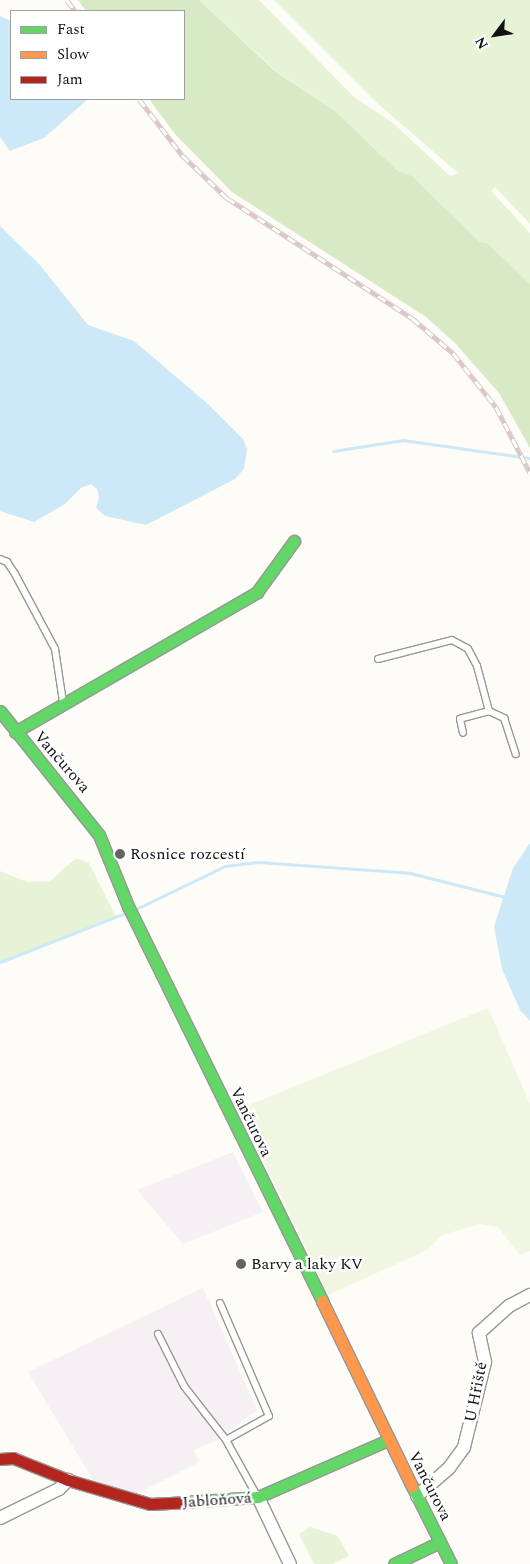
<!DOCTYPE html>
<meta charset="utf-8">
<style>
body{margin:0}
#map{position:relative;width:530px;height:1564px;overflow:hidden;background:#fdfcf7;font-family:Spectral,serif}
div>[style]{position:absolute}
[style*='--x']{left:calc(var(--x)*1px);top:calc(var(--y)*1px);width:calc(var(--w)*1px);rotate:calc(var(--a)*1deg)}
.industrial>*{inset:0;background:#f5f0f3}
.green>*{inset:0;background:#e7f3d7}
.forest>*{inset:0;background:#d8eac5}
.pitch>*{inset:0;background:#f0f6e1}
.water>*{inset:0;background:#cde8f7}
.stream>*{height:3px;margin:-1.5px;padding:0 1.5px;transform-origin:1.5px;border-radius:1.5px;background:#cde8f7}
.roads{filter:drop-shadow(1px 0 #979795) drop-shadow(-1px 0 #979795) drop-shadow(0 1px #979795) drop-shadow(0 -1px #979795)}
.lane>*{height:6px;margin:-3px;padding:0 3px;transform-origin:3px;border-radius:3px;background:#fffffe}
.street>*{height:12px;margin:-6px;padding:0 6px;transform-origin:6px;border-radius:6px;background:#fffffe}
.fast>*{height:11px;margin:-5.5px;padding:0 5.5px;transform-origin:5.5px;border-radius:5.5px;background:#63d668}
.slow>*{height:11px;margin:-5.5px;padding:0 5.5px;transform-origin:5.5px;border-radius:5.5px;background:#ff974d}
.jam>*{height:11px;margin:-5.5px;padding:0 5.5px;transform-origin:5.5px;border-radius:5.5px;background:#b3261e}
.rail>*{height:5px;margin-top:-2.5px;transform-origin:0;background:repeating-linear-gradient(90deg,#fff 0 9px,#d9c6c7 0 18px);box-sizing:border-box;border-block:1px solid #d9c6c7}
.dots>*{width:14px;height:14px;translate:-50% -50%;box-sizing:border-box;border:2px solid #fff;border-radius:50%}
span{translate:-50% -50%;white-space:nowrap;text-align:center;line-height:1.15;-webkit-text-stroke:5px #fff;paint-order:stroke}
.street-label{font-size:16px;color:#111}
.poi-label{font-size:16px;color:#111}
.left{translate:0 -50%;text-align:left}
.legend{position:absolute;left:10px;top:10px;width:175px;height:90px;box-sizing:border-box;background:#fff;border:1px solid #a0a0a0;margin:0;padding:6px 9px;list-style:none;font-size:15px;color:#111}
.legend li{display:flex;align-items:center;gap:10px;height:25px}
.legend b{width:25px;border:1px solid #a0a0a0}
.north{position:absolute;left:470px;top:10px;width:50px;height:50px;-webkit-text-stroke:4px #fff;paint-order:stroke;rotate:239deg;font-size:14px;font-weight:700;line-height:20px;text-align:center;color:#111}
.north::after{content:'';display:block;margin:auto;width:18px;height:22px;background:#111;clip-path:polygon(50% 0,100% 100%,50% 72%,0 100%)}
</style>
<div id="map">
<div class="industrial">
<i style="clip-path:polygon(233px 1152px,263px 1212px,183px 1244px,137px 1190px)"></i>
<i style="clip-path:polygon(203px 1288px,257px 1410px,217px 1440px,194px 1450px,199px 1462px,137px 1494px,93px 1480px,28px 1372px)"></i>
</div>
<div class="green">
<i style="clip-path:polygon(199px 0,259px 0,354px 97px,393px 123px,450px 176px,458px 173px,376px 102px,274px 0,530px 0,530px 224px,495px 187px,491px 191px,530px 233px,530px 284px,487px 243px,480px 242px,412px 176px,398px 171px,335px 111px,277px 72px)"></i>
<i style="clip-path:polygon(76px 858px,89px 863px,116px 917px,0 963px,0 871px,27px 882px,50px 881px)"></i>
<i style="clip-path:polygon(310px 1527px,338px 1536px,349px 1556px,333px 1564px,314px 1564px,299px 1534px)"></i>
</div>
<div class="forest">
<i style="clip-path:polygon(78px 0,199px 0,276px 72px,335px 111px,398px 171px,412px 176px,480px 242px,487px 243px,526px 280px,530px 284px,530px 448px,499px 393px,455px 343px,426px 317px,232px 192px,175px 134px,149px 99px,184px 99px,184px 11px,86px 11px)"></i>
</div>
<div class="pitch">
<i style="clip-path:polygon(488px 1008px,530px 1104px,530px 1251px,520px 1255px,498px 1227px,480px 1224px,442px 1235px,427px 1250px,328px 1295px,239px 1109px)"></i>
</div>
<div class="water">
<i style="clip-path:polygon(0 16px,11px 21px,11px 99px,88px 99px,44px 138px,10px 151px,0 137px)"></i>
<i style="clip-path:polygon(0 226px,39px 264px,88px 325px,134px 341px,209px 405px,243px 439px,247px 449px,244px 469px,235px 479px,146px 525px,105px 516px,96px 508px,99px 497px,97px 489px,91px 484px,81px 488px,65px 504px,34px 522px,0 511px)"></i>
<i style="clip-path:polygon(530px 843px,530px 1021px,520px 1010px,502px 969px,494px 927px,513px 868px)"></i>
</div>
<div class="stream">
<i style="--x:333;--y:451;--w:71;--a:-8.9"></i>
<i style="--x:403;--y:440;--w:128;--a:8.1"></i>
<i style="--x:136;--y:909;--w:99;--a:-25.8"></i>
<i style="--x:225;--y:866;--w:33;--a:-7"></i>
<i style="--x:258;--y:862;--w:152;--a:4.1"></i>
<i style="--x:410;--y:873;--w:98;--a:14.2"></i>
<i style="--x:0;--y:962;--w:134;--a:-21.4"></i>
</div>
<div class="roads">
<div class="lane">
<i style="--x:0;--y:559;--w:8;--a:23"></i>
<i style="--x:7;--y:562;--w:14;--a:56"></i>
<i style="--x:15;--y:574;--w:85;--a:61.9"></i>
<i style="--x:55;--y:649;--w:54;--a:81.4"></i>
<i style="--x:378;--y:659;--w:76;--a:-14.4"></i>
<i style="--x:452;--y:640;--w:18;--a:29"></i>
<i style="--x:468;--y:649;--w:19;--a:62"></i>
<i style="--x:477;--y:666;--w:47;--a:75.1"></i>
<i style="--x:489;--y:711;--w:30;--a:165"></i>
<i style="--x:460;--y:719;--w:14;--a:78"></i>
<i style="--x:489;--y:711;--w:17;--a:25"></i>
<i style="--x:504;--y:718;--w:38;--a:72"></i>
<i style="--x:220;--y:1303;--w:123;--a:66.6"></i>
<i style="--x:269;--y:1416;--w:49;--a:150.8"></i>
<i style="--x:226;--y:1440;--w:64;--a:61"></i>
<i style="--x:158;--y:1334;--w:58;--a:63.4"></i>
<i style="--x:184;--y:1386;--w:68;--a:52.1"></i>
</div>
<div class="street">
<i style="--x:417;--y:1496;--w:43;--a:-41.2"></i>
<i style="--x:449;--y:1468;--w:26;--a:-54"></i>
<i style="--x:464;--y:1447;--w:88;--a:-76.1"></i>
<i style="--x:485;--y:1362;--w:30;--a:-102"></i>
<i style="--x:479;--y:1333;--w:40;--a:-42"></i>
<i style="--x:509;--y:1306;--w:24;--a:-28"></i>
<i style="--x:258;--y:1497;--w:74;--a:64.5"></i>
<i style="--x:0;--y:1518;--w:66;--a:-26.2"></i>
<i style="--x:59;--y:1489;--w:13;--a:-45"></i>
</div>
<div class="fast">
<i style="--x:0;--y:711;--w:159;--a:51.4"></i>
<i style="--x:99;--y:835;--w:77;--a:67.8"></i>
<i style="--x:128;--y:906;--w:440;--a:63.8"></i>
<i style="--x:15;--y:732;--w:280;--a:-30"></i>
<i style="--x:257;--y:592;--w:63;--a:-54"></i>
<i style="--x:412;--y:1486;--w:87;--a:63.4"></i>
<i style="--x:185;--y:1502;--w:73;--a:-3.9"></i>
<i style="--x:258;--y:1497;--w:142;--a:-23.7"></i>
<i style="--x:394;--y:1564;--w:51;--a:-25.6"></i>
</div>
<div class="slow">
<i style="--x:322;--y:1301;--w:206;--a:64.1"></i>
</div>
<div class="jam">
<i style="--x:0;--y:1459;--w:13;--a:-4"></i>
<i style="--x:13;--y:1458;--w:59;--a:21.8"></i>
<i style="--x:68;--y:1480;--w:85;--a:16.3"></i>
<i style="--x:150;--y:1504;--w:35;--a:-3"></i>
</div>
</div>
<div class="rail">
<i style="--x:67;--y:0;--w:14;--a:54"></i>
<i style="--x:139;--y:99;--w:71;--a:52.5"></i>
<i style="--x:182;--y:155;--w:62;--a:43.7"></i>
<i style="--x:227;--y:198;--w:221;--a:33"></i>
<i style="--x:412;--y:318;--w:54;--a:40.5"></i>
<i style="--x:453;--y:353;--w:69;--a:51.5"></i>
<i style="--x:496;--y:407;--w:74;--a:62.7"></i>
</div>
<div class="dots">
<i style="left:120px;top:854px;background:#646362"></i>
<i style="left:241px;top:1264px;background:#646362"></i>
</div>
<div class="street-label">
<span style="left:62px;top:762px;rotate:49deg">Vančurova</span>
<span style="left:251px;top:1122px;rotate:64deg">Vančurova</span>
<span style="left:476px;top:1392px;rotate:-79deg">U Hřiště</span>
<span style="left:430px;top:1486px;rotate:63deg">Vančurova</span>
<span style="left:217px;top:1500px;rotate:-4deg">Jabloňová</span>
</div>
<div class="poi-label">
<span class="left" style="left:130px;top:854px">Rosnice rozcestí</span>
<span class="left" style="left:251px;top:1264px">Barvy a laky KV</span>
</div>
<ul class="legend">
<li><b style="height:6px;background:#63d668"></b>Fast</li>
<li><b style="height:6px;background:#ff974d"></b>Slow</li>
<li><b style="height:6px;background:#b3261e"></b>Jam</li>
</ul>
<div class="north">N</div>
</div>
